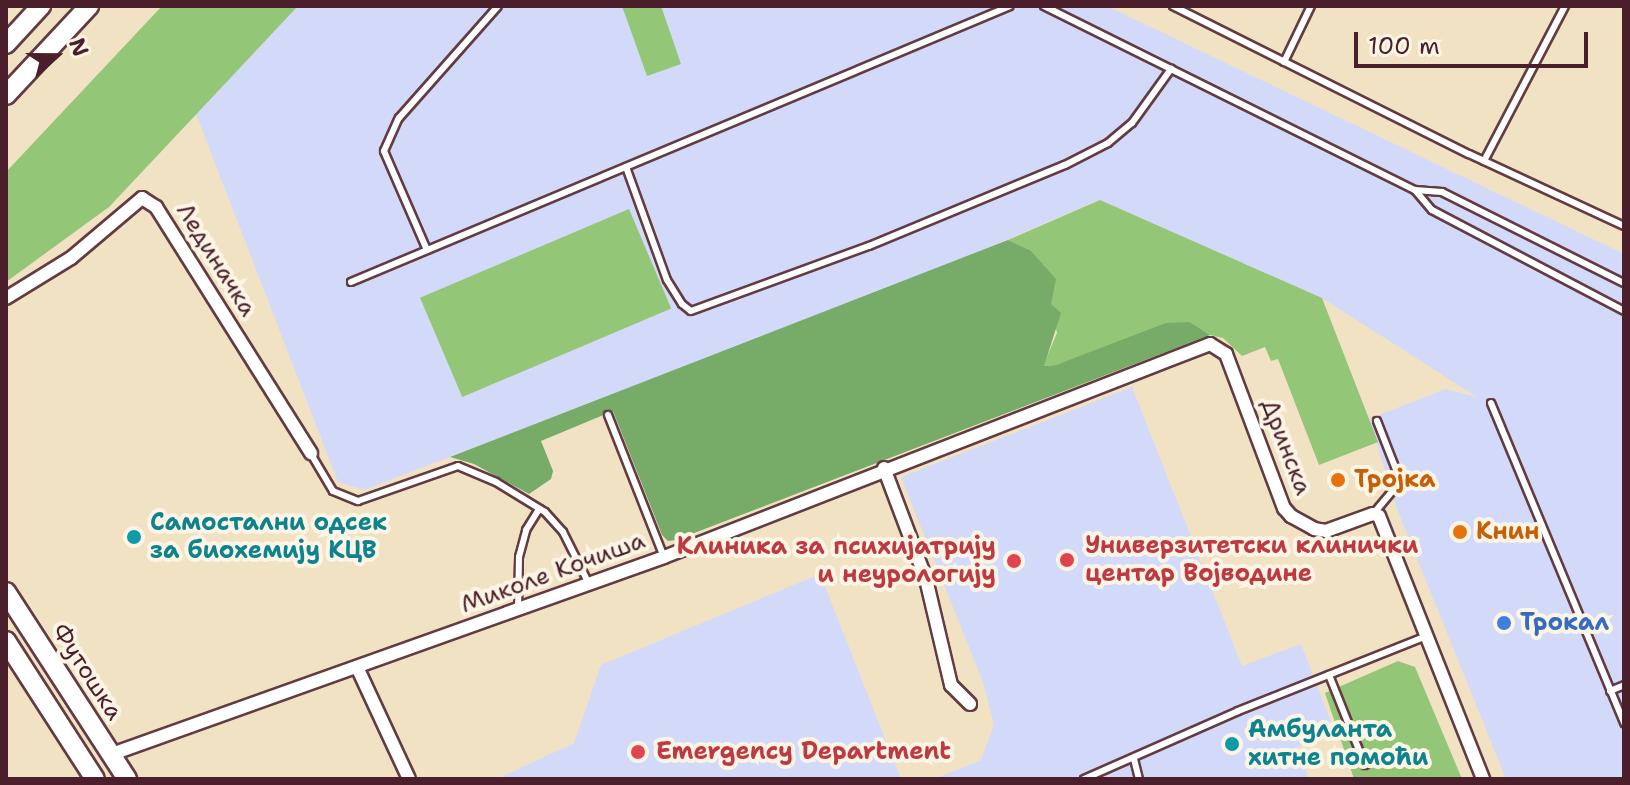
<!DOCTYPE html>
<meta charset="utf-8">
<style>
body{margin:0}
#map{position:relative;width:1630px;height:785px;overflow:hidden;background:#f1e2c4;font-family:"Shantell Sans",sans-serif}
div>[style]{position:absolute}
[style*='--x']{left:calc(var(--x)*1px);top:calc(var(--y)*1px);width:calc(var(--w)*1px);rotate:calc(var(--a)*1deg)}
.built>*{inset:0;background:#d3d9f9}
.green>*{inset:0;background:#94c677;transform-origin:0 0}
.forest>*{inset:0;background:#77ab68}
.roads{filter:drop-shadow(2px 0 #633c42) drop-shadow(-2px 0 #633c42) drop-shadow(0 2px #633c42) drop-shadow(0 -2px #633c42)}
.lane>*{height:6px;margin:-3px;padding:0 3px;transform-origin:3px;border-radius:3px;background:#fff}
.street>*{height:12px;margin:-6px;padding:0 6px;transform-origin:6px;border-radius:6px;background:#fff}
.secondary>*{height:18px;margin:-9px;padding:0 9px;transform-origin:9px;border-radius:9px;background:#fff}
.dots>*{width:22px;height:22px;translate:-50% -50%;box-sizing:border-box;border:4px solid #fcf5e5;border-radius:50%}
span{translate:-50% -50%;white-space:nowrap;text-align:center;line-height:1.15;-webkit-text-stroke:8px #fcf5e5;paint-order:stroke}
.street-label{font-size:24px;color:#4a1f2b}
.food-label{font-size:24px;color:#c56008;font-weight:700}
.left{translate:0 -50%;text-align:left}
.culture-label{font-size:24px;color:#0d838f;font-weight:700}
.health-label{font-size:24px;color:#be3a42;font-weight:700}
.right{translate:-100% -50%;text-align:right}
.shop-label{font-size:24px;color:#366cbe;font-weight:700}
.frame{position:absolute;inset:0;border:8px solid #4a1f2b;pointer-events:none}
.north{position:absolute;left:16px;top:16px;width:80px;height:80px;-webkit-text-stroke:6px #fcf5e5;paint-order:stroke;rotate:69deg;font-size:22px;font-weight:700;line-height:32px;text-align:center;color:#4a1f2b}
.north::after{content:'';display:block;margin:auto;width:28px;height:36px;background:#4a1f2b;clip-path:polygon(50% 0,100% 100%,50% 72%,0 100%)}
.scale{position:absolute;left:1354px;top:32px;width:234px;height:36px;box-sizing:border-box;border:4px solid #4a1f2b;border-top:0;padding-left:10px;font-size:24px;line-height:28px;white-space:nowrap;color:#4a1f2b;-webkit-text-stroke:6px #fcf5e5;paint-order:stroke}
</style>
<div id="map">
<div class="built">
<i style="clip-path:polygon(298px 6px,1107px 6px,1624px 254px,1624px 779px,1506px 779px,1397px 509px,1369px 419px,1445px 389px,1477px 397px,1322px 298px,1099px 200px,946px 266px,364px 490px,338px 482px,196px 114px)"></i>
<i style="clip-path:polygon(1132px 387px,1242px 666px,1301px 644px,1335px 732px,1297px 747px,1309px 779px,934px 779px,981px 760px,994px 725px,983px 682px,901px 477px)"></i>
<i style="clip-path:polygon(820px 574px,901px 779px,497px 779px,574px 743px,601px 665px)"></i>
</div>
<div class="green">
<i style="clip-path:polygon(162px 6px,298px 6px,109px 207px,6px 282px,6px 172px)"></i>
<i style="clip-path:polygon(622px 6px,661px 6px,681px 64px,647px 76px)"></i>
<i style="clip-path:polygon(1100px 200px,1322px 298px,1378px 442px,1319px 465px,1278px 359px,1271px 361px,1265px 347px,1242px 356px,1223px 338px,1210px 335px,1190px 322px,1056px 365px,1043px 366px,1057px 333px,1051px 304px,1030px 250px,1008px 240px)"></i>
<i style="left:629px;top:209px;width:108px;height:227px;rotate:67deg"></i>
<i style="clip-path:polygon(1398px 661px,1415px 667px,1462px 779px,1354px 779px,1325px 693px)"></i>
</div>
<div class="forest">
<i style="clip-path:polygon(1008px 240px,1030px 250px,1056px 279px,1051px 304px,1061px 313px,1044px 366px,1056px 365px,1166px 323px,1190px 322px,1210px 335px,676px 540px,668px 541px,662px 535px,613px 411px,541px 441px,553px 471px,551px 479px,529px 494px,474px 464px,450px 457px)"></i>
</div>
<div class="roads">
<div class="lane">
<i style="--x:1044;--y:6;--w:414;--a:26.4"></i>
<i style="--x:1415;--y:190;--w:26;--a:50"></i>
<i style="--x:1432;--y:210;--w:217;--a:27.7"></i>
<i style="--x:1173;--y:6;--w:331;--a:26.6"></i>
<i style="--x:1469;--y:154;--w:171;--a:24.9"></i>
<i style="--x:1284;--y:62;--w:62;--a:-64.3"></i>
<i style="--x:1484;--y:161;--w:175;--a:-62.4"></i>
<i style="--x:626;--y:167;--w:120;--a:70.1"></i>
<i style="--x:667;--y:280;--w:28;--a:58"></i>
<i style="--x:682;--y:304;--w:11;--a:38"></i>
<i style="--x:691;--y:311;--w:189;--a:-20.1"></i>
<i style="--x:869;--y:246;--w:212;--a:-22.5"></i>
<i style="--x:1065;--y:165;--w:48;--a:-27.1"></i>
<i style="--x:1108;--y:143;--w:31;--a:-40"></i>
<i style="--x:1132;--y:123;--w:67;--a:-54.2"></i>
<i style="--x:1415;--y:190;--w:27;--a:4"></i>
<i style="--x:1442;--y:192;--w:203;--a:26.6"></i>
<i style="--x:427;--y:250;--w:108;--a:-113.5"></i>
<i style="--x:384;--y:151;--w:36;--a:-66"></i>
<i style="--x:399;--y:118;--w:149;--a:-48.5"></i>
<i style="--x:351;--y:282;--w:714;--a:-22.72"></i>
<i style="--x:1491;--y:403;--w:347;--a:67.4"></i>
<i style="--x:608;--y:415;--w:153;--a:68.5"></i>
<i style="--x:311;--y:454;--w:43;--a:59.3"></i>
<i style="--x:333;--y:491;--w:27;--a:22"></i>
<i style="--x:358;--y:501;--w:106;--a:-19.3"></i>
<i style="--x:458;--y:466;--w:41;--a:22.8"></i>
<i style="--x:496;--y:482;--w:57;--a:31.5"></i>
<i style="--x:545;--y:512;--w:27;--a:48"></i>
<i style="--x:563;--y:532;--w:58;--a:63.4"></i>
<i style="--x:1374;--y:513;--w:35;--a:-50"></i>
<i style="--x:1397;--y:486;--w:14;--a:-90"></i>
<i style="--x:1397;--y:472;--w:55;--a:-111.4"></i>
<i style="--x:518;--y:610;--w:53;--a:-88.9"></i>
<i style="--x:519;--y:557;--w:28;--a:-75"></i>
<i style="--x:526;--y:530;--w:25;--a:-58"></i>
<i style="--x:1329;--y:675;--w:97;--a:68.2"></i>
<i style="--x:1610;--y:691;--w:15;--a:-23"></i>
<i style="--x:1134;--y:759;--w:21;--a:76"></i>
<i style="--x:1084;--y:779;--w:168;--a:-23.8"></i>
<i style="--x:1238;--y:711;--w:202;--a:-21.7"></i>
</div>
<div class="street">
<i style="--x:6;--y:298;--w:76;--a:-31.6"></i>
<i style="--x:71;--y:258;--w:93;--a:-40.2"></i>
<i style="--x:142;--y:198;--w:17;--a:33"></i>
<i style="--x:156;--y:207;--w:291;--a:57.8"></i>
<i style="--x:884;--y:468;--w:119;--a:69.3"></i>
<i style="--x:926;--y:579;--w:109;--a:76.7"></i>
<i style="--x:951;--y:685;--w:27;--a:45"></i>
<i style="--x:357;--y:667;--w:123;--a:65.1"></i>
<i style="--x:112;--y:754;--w:586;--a:-19.64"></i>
<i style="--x:664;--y:557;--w:586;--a:-21.31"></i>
<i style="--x:1210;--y:344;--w:19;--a:32"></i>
<i style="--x:1226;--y:354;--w:165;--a:69.4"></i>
<i style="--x:1284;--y:508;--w:11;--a:49"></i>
<i style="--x:1291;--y:516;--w:26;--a:29"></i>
<i style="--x:1314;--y:529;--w:12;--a:9"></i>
<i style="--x:1326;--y:531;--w:50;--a:-19.9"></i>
<i style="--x:1373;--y:514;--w:6;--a:18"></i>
<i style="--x:1379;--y:516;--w:283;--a:68.4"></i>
</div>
<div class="secondary">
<i style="--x:6;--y:44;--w:52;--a:-47.4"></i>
<i style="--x:6;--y:95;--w:122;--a:-47"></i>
<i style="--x:6;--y:592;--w:223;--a:57.1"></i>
<i style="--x:6;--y:641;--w:164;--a:57.2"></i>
</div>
</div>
<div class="dots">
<i style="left:1338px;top:480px;background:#e8710a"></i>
<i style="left:1460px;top:532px;background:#e8710a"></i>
<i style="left:134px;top:537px;background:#0f9aa8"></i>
<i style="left:1067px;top:560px;background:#e0444e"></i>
<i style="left:1014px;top:561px;background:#e0444e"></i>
<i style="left:1504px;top:623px;background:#3f7fe0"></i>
<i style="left:1232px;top:744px;background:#0f9aa8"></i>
<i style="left:638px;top:752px;background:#e0444e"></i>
</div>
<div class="street-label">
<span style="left:216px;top:260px;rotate:58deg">Лединачка</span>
<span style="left:1286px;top:447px;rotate:69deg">Дринска</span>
<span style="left:553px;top:573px;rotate:-20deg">Миколе Кочиша</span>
<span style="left:87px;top:672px;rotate:57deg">Футошка</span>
</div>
<div class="food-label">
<span class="left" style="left:1354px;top:480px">Тројка</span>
<span class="left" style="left:1476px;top:532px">Книн</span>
</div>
<div class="culture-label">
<span class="left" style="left:150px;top:537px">Самостални одсек<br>за биохемију КЦВ</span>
<span class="left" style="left:1248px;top:744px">Амбуланта<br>хитне помоћи</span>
</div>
<div class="health-label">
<span class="left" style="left:1085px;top:560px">Универзитетски клинички<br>центар Војводине</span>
<span class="right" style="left:996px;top:561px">Клиника за психијатрију<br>и неурологију</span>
<span class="left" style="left:656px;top:752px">Emergency Department</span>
</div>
<div class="shop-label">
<span class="left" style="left:1520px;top:623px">Трокал</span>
</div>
<div class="frame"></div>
<div class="north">N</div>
<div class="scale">100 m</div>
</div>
